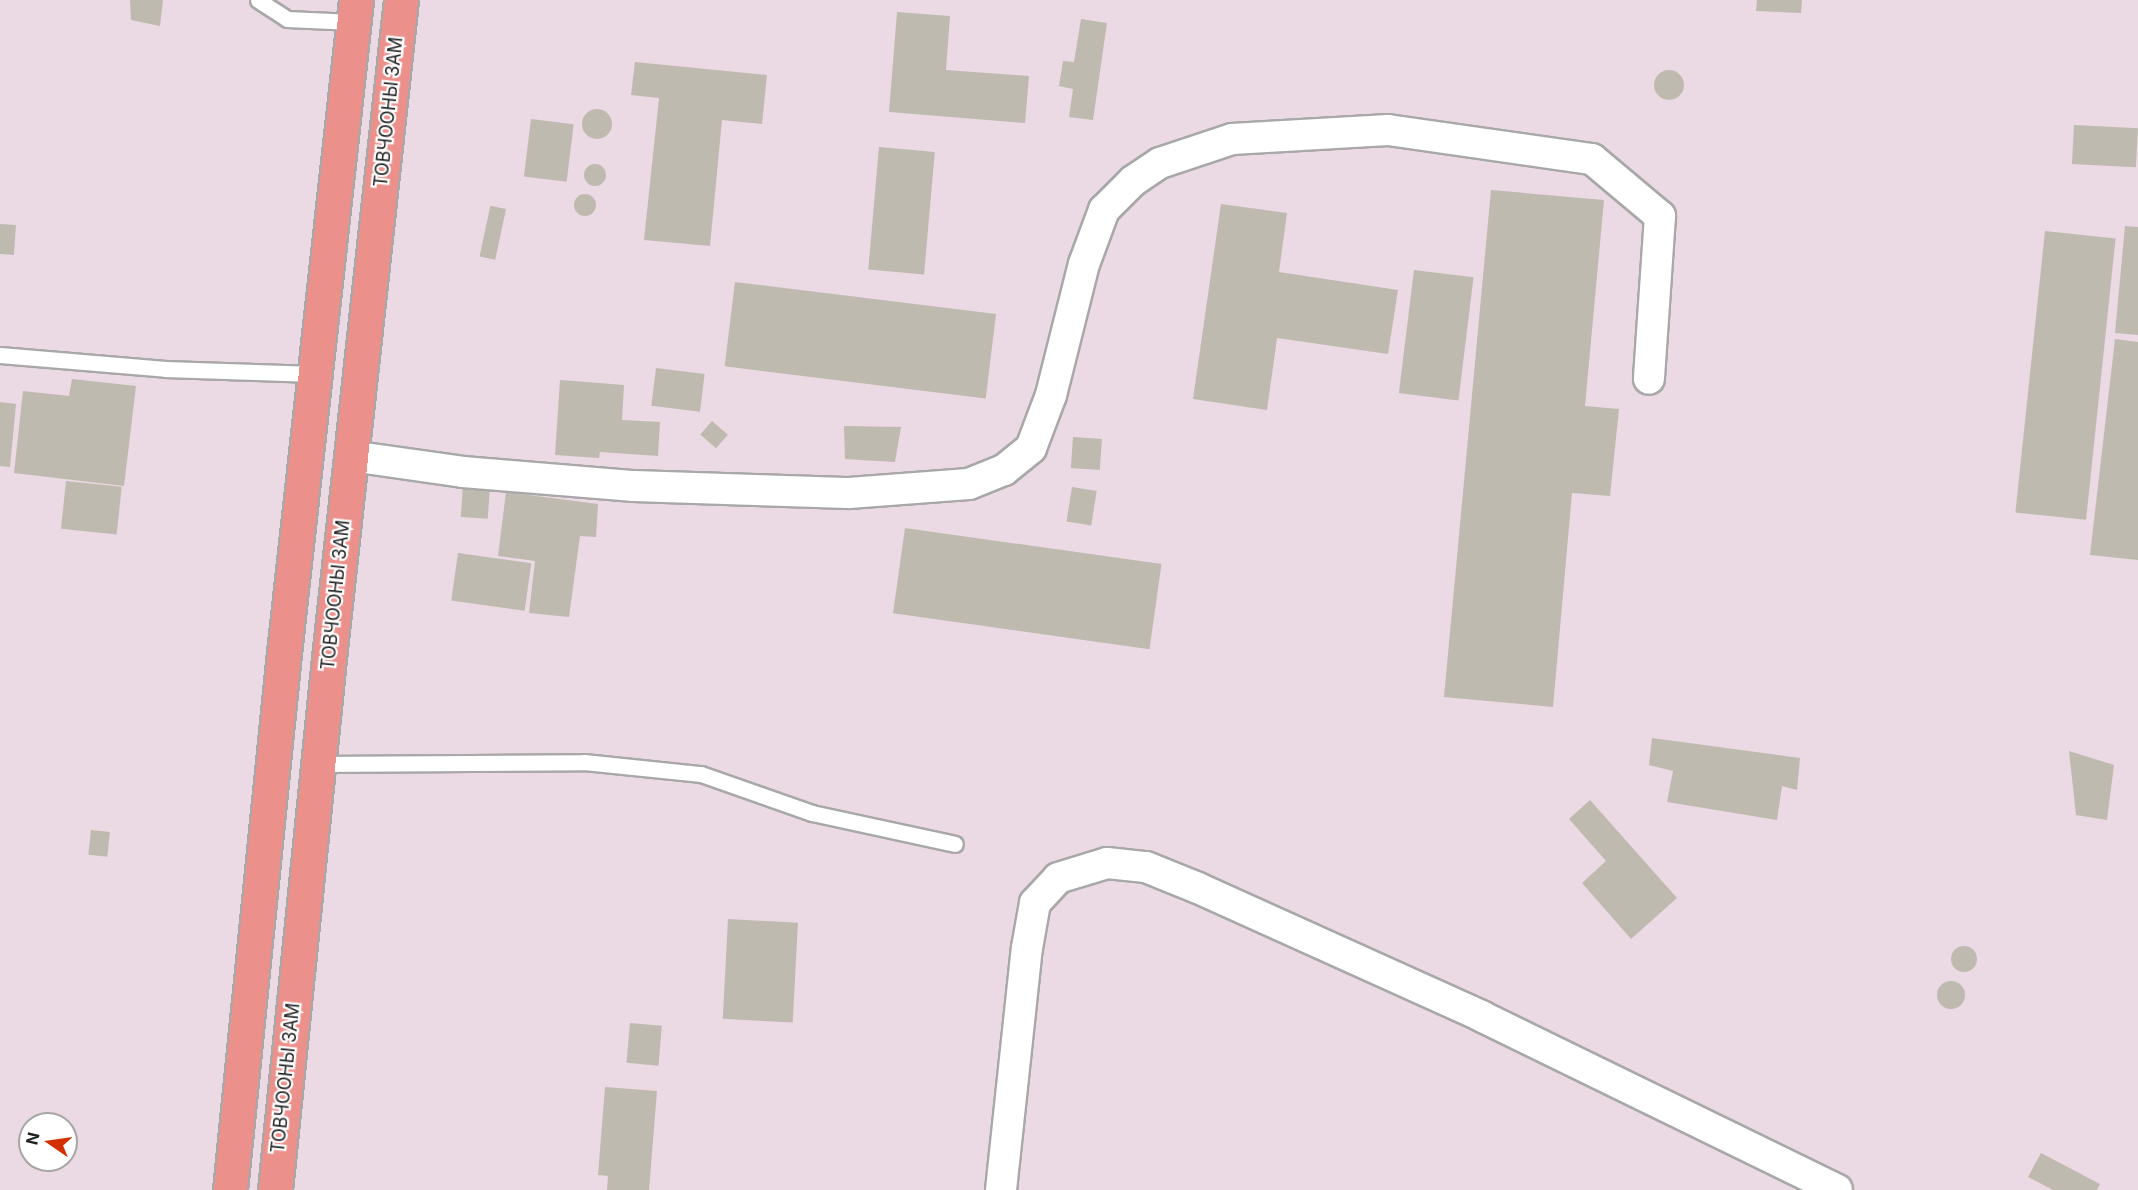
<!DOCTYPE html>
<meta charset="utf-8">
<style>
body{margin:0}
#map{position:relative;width:2138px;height:1190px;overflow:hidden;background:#f2f1e7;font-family:Inter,sans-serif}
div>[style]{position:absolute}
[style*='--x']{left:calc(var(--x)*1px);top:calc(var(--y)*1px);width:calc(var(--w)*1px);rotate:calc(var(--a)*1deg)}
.industrial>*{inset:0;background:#ebd9e3}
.building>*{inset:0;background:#bfbab0;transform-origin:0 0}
.round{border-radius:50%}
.roads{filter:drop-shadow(2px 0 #a8a8a8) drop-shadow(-2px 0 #a8a8a8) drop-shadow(0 2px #a8a8a8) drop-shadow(0 -2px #a8a8a8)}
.lane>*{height:15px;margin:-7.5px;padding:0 7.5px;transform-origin:7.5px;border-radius:7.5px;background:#fff}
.street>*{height:30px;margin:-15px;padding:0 15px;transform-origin:15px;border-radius:15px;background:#fff}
.highway>*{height:33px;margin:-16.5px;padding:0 16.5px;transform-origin:16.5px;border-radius:16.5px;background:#ec908c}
span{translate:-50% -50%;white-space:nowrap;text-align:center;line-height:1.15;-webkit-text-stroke:4.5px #fff;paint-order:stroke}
.street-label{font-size:18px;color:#212121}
.north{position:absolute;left:18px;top:1112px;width:60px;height:60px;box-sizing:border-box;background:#fff;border:2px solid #a6a6a6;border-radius:50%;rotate:283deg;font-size:16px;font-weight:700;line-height:24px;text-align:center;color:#212121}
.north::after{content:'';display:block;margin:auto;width:21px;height:27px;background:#d23000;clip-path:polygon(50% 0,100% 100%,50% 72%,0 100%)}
</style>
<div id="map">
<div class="industrial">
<i style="clip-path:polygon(evenodd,0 0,2138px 0,2138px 1190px,0 1190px,0 0,30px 1124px,66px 1124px,66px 1160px,30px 1160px,30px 1124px)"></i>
</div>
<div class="building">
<i style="clip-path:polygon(130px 0,163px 0,160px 26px,131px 20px)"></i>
<i style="clip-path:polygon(1757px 0,1802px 0,1801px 13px,1756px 11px)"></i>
<i style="clip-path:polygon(897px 12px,950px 16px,946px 70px,1029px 76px,1025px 123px,889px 112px)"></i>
<i style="clip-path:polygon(1081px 19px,1107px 23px,1093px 120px,1069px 117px,1073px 89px,1059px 86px,1063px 61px,1074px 62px)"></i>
<i style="clip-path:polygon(635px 62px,767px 75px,762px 124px,722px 120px,710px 246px,644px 240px,659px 98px,631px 95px)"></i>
<i class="round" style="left:1654px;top:70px;width:30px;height:30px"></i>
<i class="round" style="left:582px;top:109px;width:30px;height:30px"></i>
<i style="left:531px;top:119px;width:43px;height:58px;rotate:7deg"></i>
<i style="left:2074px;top:125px;width:64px;height:39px;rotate:3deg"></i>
<i style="left:879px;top:147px;width:56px;height:123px;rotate:5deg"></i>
<i class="round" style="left:584px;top:164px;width:22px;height:22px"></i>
<i style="clip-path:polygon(1491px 190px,1604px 200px,1585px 406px,1619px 409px,1610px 496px,1572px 493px,1553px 707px,1444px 697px)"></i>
<i class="round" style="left:574px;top:194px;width:22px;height:22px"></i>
<i style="clip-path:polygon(1221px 204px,1287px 213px,1279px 272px,1398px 290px,1388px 354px,1277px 338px,1267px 410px,1193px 399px)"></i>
<i style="left:506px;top:209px;width:52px;height:16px;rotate:102deg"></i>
<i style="left:0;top:224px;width:16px;height:30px;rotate:4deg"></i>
<i style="clip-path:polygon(2125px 226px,2138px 227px,2138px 335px,2115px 333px)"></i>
<i style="left:2045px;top:231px;width:71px;height:283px;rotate:6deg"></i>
<i style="left:1414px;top:270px;width:60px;height:124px;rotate:7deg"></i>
<i style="left:735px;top:282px;width:263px;height:85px;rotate:7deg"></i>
<i style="clip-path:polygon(2115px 339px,2138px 342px,2138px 560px,2090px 555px)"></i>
<i style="left:656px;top:368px;width:49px;height:38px;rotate:7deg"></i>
<i style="clip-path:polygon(72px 379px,136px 386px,124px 486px,14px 473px,23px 391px,69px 396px)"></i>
<i style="clip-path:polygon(560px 380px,624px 385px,622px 420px,660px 422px,658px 456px,600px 452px,599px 458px,555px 455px)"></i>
<i style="clip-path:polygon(0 402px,16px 404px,10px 467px,0 466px)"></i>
<i style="left:712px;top:421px;width:21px;height:18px;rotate:41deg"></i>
<i style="clip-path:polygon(844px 426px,901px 427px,895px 462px,845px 459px)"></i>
<i style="left:1073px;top:437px;width:29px;height:31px;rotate:4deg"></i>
<i style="left:66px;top:481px;width:56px;height:48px;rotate:6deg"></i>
<i style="left:463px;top:485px;width:27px;height:32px;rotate:4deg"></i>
<i style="left:1072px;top:487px;width:25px;height:35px;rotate:9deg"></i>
<i style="clip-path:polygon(506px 492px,598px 504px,596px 537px,580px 536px,569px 617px,529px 613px,535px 561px,498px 556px)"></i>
<i style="left:905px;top:528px;width:259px;height:86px;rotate:8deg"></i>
<i style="left:458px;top:553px;width:74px;height:48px;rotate:8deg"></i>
<i style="clip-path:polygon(1652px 738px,1800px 758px,1797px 790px,1782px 786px,1777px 820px,1667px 802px,1673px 771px,1649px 765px)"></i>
<i style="clip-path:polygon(2069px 751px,2114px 765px,2107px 820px,2076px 815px)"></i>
<i style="clip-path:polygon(1590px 800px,1677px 898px,1631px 939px,1582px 883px,1606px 861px,1569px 819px)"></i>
<i style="left:91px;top:830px;width:19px;height:25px;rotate:6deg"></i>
<i style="left:728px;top:919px;width:70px;height:100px;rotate:3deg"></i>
<i class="round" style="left:1951px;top:946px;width:26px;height:26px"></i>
<i class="round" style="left:1937px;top:981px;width:28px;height:28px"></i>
<i style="left:630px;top:1023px;width:32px;height:40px;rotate:5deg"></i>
<i style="clip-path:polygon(605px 1087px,657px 1091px,649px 1190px,607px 1190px,608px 1176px,598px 1175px)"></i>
<i style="clip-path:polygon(2041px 1153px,2100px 1184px,2097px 1190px,2053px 1190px,2028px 1177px)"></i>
</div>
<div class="roads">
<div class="lane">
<i style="--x:258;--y:0;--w:35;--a:33"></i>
<i style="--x:287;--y:19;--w:67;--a:2.6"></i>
<i style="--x:0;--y:355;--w:166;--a:4.8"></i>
<i style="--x:165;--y:369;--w:150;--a:1.9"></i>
<i style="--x:318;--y:764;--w:266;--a:-0.4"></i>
<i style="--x:584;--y:762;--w:118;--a:5.9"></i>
<i style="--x:701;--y:774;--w:118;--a:19.4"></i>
<i style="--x:812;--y:813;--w:146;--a:12.2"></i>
</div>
<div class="street">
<i style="--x:351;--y:456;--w:113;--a:8.1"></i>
<i style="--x:463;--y:472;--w:172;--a:4.7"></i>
<i style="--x:634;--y:486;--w:215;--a:1.9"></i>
<i style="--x:849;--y:493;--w:120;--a:-4.3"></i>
<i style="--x:969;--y:484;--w:38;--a:-22"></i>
<i style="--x:1004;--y:470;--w:35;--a:-39"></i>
<i style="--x:1031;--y:448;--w:57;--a:-69.3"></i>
<i style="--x:1051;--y:395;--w:135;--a:-75.9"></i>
<i style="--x:1084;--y:264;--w:58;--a:-69.7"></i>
<i style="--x:1104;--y:210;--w:41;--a:-45"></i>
<i style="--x:1133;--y:181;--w:32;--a:-34"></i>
<i style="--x:1160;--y:163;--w:76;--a:-18.4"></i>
<i style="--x:1232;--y:139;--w:156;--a:-3.3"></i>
<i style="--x:1388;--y:130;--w:206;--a:8.1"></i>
<i style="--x:1592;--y:159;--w:89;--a:40"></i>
<i style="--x:1660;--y:216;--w:163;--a:93.9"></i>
<i style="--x:1001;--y:1190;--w:243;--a:-83.9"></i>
<i style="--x:1027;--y:948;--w:46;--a:-79.9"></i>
<i style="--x:1035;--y:903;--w:34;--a:-47"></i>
<i style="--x:1058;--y:878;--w:51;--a:-17"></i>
<i style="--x:1107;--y:863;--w:39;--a:6"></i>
<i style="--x:1146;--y:867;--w:56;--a:22"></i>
<i style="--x:1198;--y:888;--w:311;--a:24.3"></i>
<i style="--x:1481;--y:1016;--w:396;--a:26"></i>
</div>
<div class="highway">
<i style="--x:230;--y:1190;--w:540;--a:-84.26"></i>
<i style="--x:284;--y:653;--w:657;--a:-83.71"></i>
<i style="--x:275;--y:1190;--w:535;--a:-84.2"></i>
<i style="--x:329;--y:658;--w:662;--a:-83.76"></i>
</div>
</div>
<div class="street-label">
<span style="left:389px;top:112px;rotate:-84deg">ТОВЧООНЫ ЗАМ</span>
<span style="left:336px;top:595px;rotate:-84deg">ТОВЧООНЫ ЗАМ</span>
<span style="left:286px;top:1078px;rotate:-84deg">ТОВЧООНЫ ЗАМ</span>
</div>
<div class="north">N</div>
</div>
